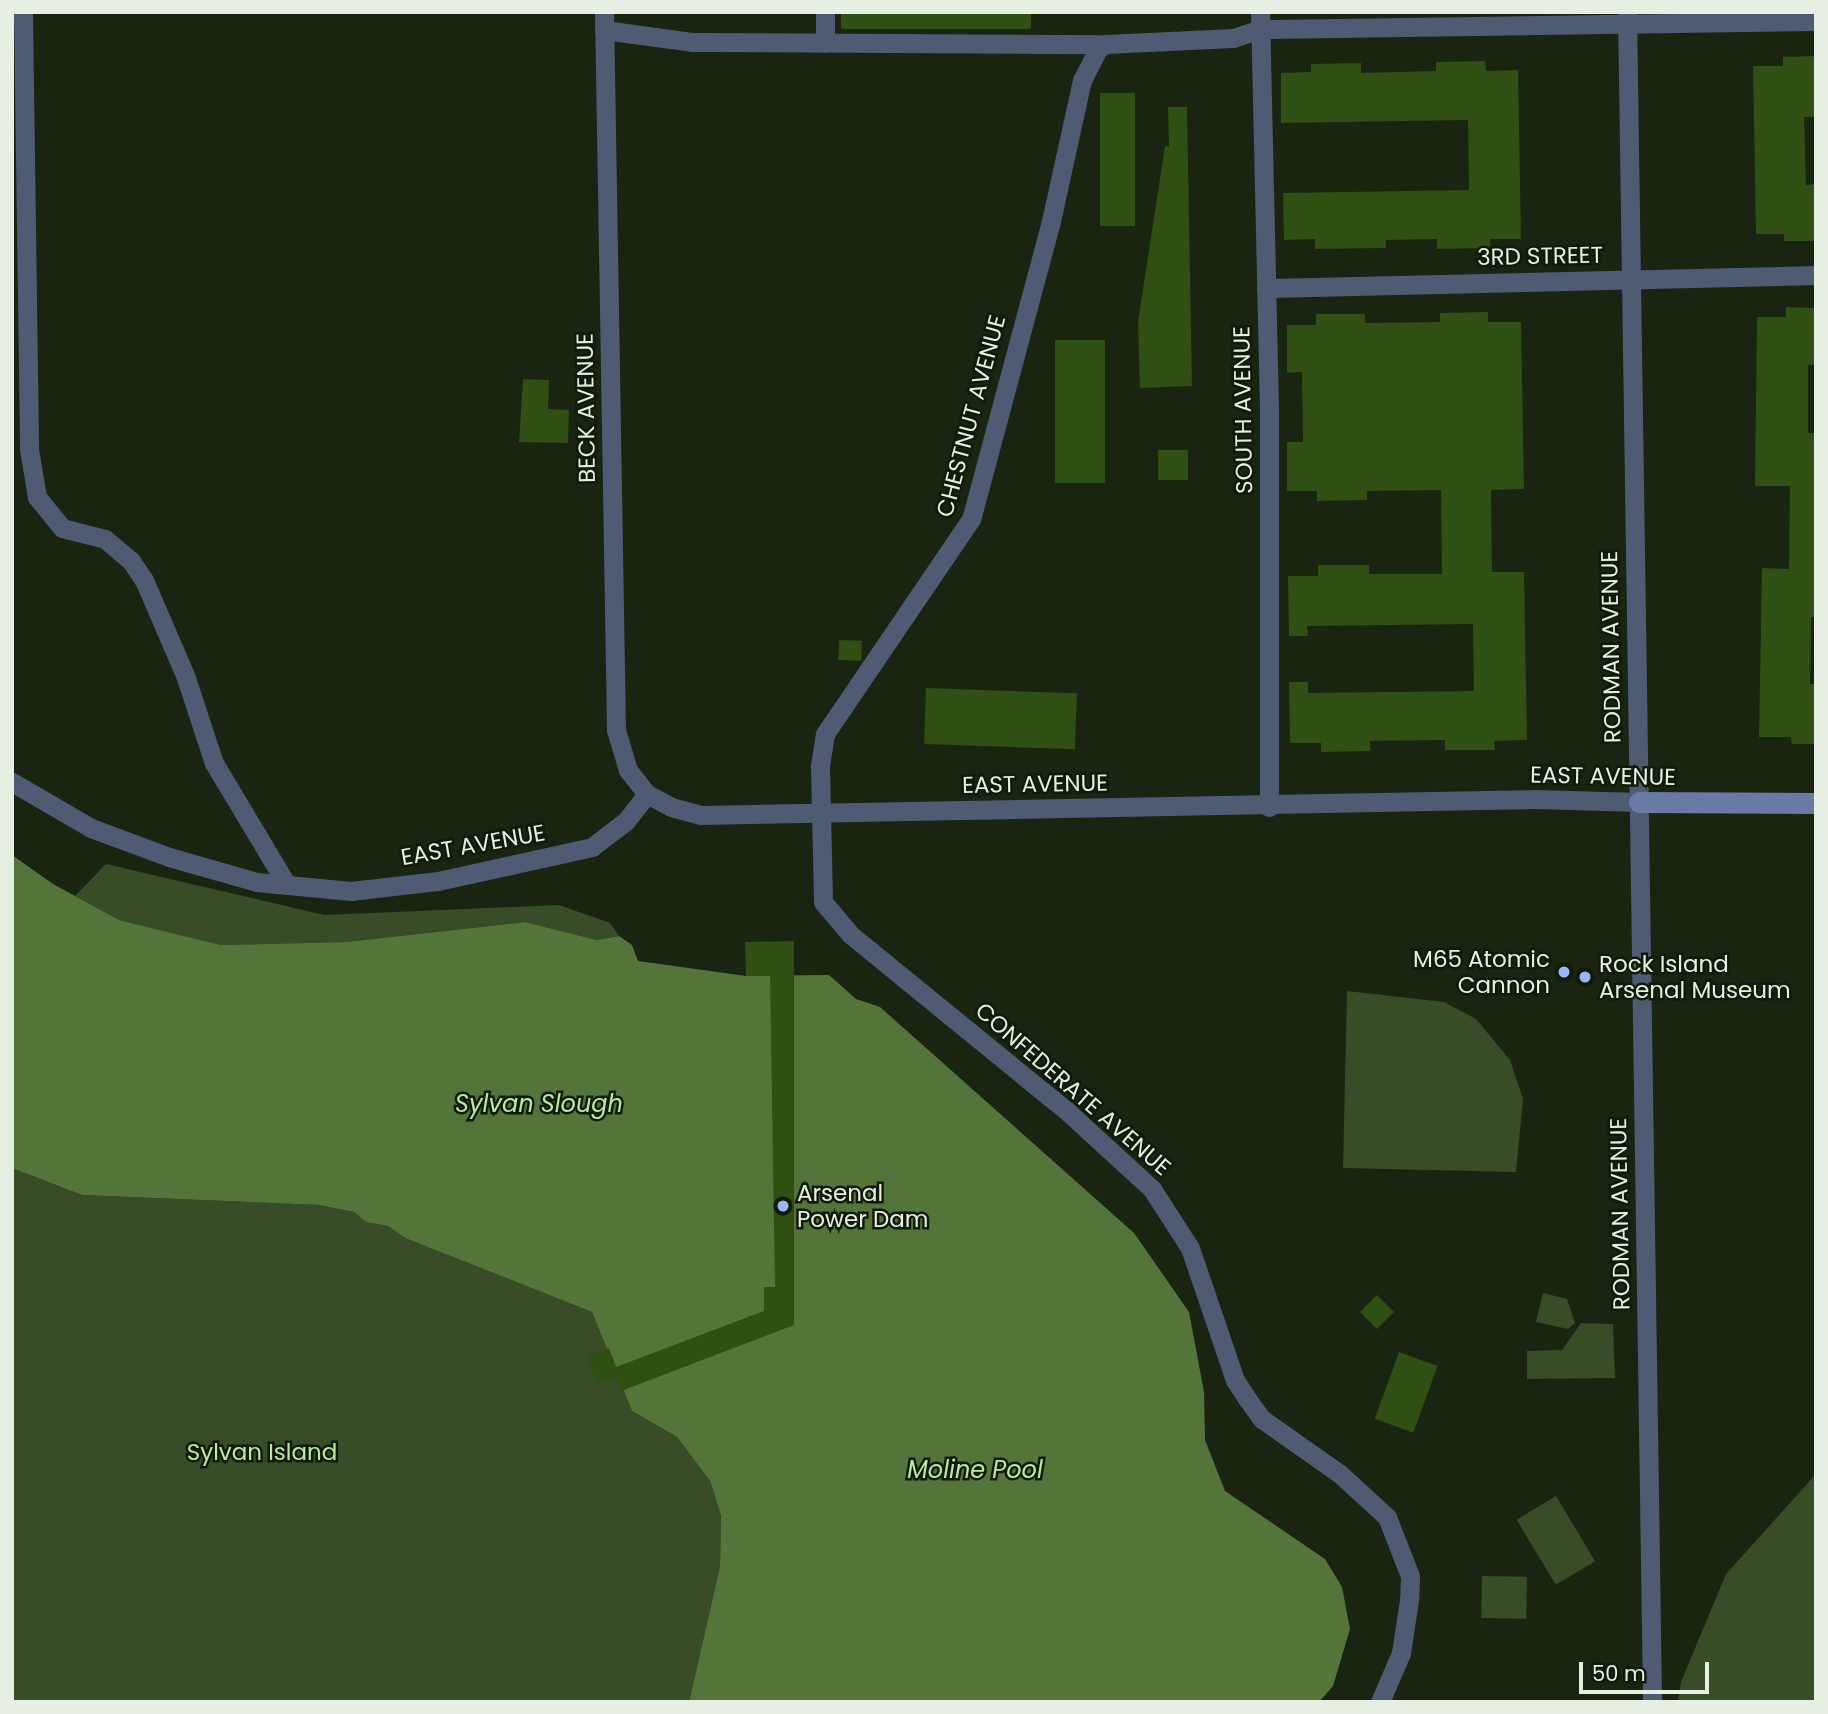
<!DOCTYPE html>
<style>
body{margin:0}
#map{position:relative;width:1828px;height:1714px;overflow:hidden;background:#192411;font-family:Poppins,sans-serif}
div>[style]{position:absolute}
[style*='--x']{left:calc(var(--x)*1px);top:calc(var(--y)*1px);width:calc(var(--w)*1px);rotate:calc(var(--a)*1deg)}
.green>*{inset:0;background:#384c28;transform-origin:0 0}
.water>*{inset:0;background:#54753a}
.building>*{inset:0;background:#304f12;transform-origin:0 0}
.street>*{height:19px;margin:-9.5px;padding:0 9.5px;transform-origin:9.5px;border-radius:9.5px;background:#4f5a73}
.secondary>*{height:21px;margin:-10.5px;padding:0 10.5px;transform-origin:10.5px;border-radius:10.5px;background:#697ba2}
.dots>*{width:19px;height:19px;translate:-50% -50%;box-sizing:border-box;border:4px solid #101a08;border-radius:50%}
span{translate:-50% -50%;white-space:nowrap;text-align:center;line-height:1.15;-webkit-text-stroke:5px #101a08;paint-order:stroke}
.street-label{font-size:23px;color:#e7efe2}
.poi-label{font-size:23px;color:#e7efe2}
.right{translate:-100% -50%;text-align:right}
.left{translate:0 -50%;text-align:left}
.park-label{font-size:23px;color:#bbec96}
.water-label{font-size:24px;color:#baeb95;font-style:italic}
.frame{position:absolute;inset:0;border:14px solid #e7efe2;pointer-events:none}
.scale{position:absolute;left:1579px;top:1662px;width:130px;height:32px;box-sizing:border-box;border:4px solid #e7efe2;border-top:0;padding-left:9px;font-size:21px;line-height:24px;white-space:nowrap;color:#e7efe2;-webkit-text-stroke:5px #101a08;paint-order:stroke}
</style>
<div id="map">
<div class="green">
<i style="clip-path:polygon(106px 864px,324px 915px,559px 905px,610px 923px,619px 936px,597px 940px,525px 922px,346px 942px,221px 945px,119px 920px,75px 896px)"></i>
<i style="clip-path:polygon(1347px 991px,1444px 1002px,1476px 1019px,1510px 1060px,1523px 1099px,1516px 1172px,1343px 1168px)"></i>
<i style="clip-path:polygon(12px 1168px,82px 1195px,319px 1205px,354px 1212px,366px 1222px,388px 1226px,405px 1238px,592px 1312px,632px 1411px,677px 1437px,710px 1481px,721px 1516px,720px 1566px,689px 1702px,12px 1702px)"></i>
<i style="clip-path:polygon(1543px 1293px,1567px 1299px,1575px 1323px,1568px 1329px,1536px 1322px)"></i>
<i style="clip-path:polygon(1581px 1323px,1613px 1324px,1615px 1378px,1527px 1379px,1527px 1351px,1562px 1350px)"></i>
<i style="clip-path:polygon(1816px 1474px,1816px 1702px,1678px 1702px,1681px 1682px,1726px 1574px)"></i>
<i style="left:1556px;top:1496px;width:76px;height:46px;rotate:59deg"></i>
<i style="left:1482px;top:1576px;width:45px;height:42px;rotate:1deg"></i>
</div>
<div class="water">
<i style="clip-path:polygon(12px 855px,53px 884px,119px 920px,221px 945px,346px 942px,525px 922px,597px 940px,619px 936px,632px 945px,638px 961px,746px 976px,829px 975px,856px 999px,880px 1007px,1134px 1233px,1189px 1312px,1204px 1392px,1205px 1440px,1225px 1491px,1325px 1559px,1342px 1587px,1350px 1629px,1333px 1686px,1319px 1702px,689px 1702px,720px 1566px,721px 1516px,710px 1481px,677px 1437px,632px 1411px,592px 1312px,405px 1238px,388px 1226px,366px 1222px,354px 1212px,319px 1205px,82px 1195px,12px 1168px)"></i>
</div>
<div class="building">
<i style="left:841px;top:12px;width:190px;height:17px"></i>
<i style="clip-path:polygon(1816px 56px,1816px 117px,1804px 117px,1806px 185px,1816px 184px,1816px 241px,1784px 241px,1784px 234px,1756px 234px,1753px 66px,1783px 66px,1783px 57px)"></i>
<i style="clip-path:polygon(1485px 61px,1486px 71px,1518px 70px,1521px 239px,1490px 239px,1490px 248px,1437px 249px,1437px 239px,1386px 240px,1386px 248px,1315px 249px,1315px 239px,1284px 240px,1283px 193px,1469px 190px,1468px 120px,1281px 123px,1281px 73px,1311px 72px,1311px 64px,1361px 63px,1361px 73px,1436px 71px,1436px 62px)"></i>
<i style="left:1100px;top:93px;width:35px;height:133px"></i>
<i style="clip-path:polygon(1168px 107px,1187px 107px,1192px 386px,1140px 388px,1138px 322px,1165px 146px,1169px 147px)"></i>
<i style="clip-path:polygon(1786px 307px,1816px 308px,1816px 365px,1808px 365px,1808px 433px,1816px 433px,1816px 617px,1811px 617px,1810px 684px,1816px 684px,1816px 744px,1792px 744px,1791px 737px,1759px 737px,1762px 568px,1789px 569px,1790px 486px,1755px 486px,1757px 317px,1786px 317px)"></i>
<i style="clip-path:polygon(1488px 312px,1488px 322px,1521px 322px,1524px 489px,1491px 490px,1492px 572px,1524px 572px,1527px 740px,1494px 741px,1495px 750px,1445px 750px,1445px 740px,1370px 741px,1370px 751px,1321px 752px,1321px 743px,1290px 743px,1289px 682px,1308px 682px,1308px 693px,1474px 691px,1473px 624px,1307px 626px,1308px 636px,1289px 636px,1288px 576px,1318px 576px,1318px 565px,1369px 565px,1369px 574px,1442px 574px,1441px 490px,1367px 491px,1367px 500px,1317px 501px,1317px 491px,1287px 491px,1287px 442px,1303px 442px,1302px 372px,1287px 373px,1287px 325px,1316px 325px,1316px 314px,1365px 314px,1365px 323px,1440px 322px,1440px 313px)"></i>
<i style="left:1055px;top:340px;width:50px;height:143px"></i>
<i style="clip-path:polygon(523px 379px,549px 380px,548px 409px,569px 410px,568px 443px,519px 442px)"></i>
<i style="left:1158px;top:450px;width:30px;height:30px"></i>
<i style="left:839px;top:640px;width:23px;height:20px;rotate:2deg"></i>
<i style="left:926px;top:688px;width:151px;height:56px;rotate:2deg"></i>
<i style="clip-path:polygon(794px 941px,794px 1325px,621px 1391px,616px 1377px,599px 1384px,586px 1356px,609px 1348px,616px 1367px,764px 1311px,764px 1287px,775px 1287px,770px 976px,746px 976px,745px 942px)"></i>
<i style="left:1377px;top:1295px;width:24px;height:24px;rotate:45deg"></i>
<i style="left:1399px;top:1352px;width:41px;height:71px;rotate:20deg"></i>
</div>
<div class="street">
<i style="--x:23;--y:12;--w:437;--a:89.2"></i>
<i style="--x:29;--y:449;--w:49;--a:80.5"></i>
<i style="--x:37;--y:497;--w:40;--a:51"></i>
<i style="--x:62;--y:528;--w:44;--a:14.3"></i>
<i style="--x:105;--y:539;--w:34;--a:40"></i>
<i style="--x:131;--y:561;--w:23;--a:56"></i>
<i style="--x:144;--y:580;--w:103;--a:66.7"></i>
<i style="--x:185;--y:675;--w:93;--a:71.8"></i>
<i style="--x:214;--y:763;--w:142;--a:59.1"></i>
<i style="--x:604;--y:12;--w:718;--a:89.04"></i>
<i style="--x:616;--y:730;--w:42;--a:73.3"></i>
<i style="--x:628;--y:770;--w:31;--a:52"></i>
<i style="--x:647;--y:794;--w:27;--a:28"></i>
<i style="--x:671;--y:807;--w:30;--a:15"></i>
<i style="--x:700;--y:815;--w:835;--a:-1.1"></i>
<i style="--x:1535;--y:799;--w:104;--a:1.7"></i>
<i style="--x:825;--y:12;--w:31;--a:90"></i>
<i style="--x:1260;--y:12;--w:397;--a:88.7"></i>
<i style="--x:1269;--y:409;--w:398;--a:90"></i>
<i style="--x:1627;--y:12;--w:1690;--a:89.15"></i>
<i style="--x:604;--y:30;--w:90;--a:7.7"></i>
<i style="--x:693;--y:42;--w:413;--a:0.3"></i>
<i style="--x:1106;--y:44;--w:127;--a:-2.7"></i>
<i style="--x:1233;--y:38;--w:29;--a:-18"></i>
<i style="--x:1261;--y:29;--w:555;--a:-0.83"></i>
<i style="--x:1106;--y:44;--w:9;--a:148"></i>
<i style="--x:1098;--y:49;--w:35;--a:117"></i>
<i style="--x:1082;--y:80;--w:148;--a:102.4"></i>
<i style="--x:1050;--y:225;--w:304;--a:105"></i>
<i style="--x:971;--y:519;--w:260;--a:124.2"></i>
<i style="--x:825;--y:734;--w:33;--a:99"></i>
<i style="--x:820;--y:767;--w:135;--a:88.7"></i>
<i style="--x:823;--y:902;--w:43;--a:49.7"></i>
<i style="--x:851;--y:935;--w:280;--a:39.2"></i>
<i style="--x:1068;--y:1112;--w:114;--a:42.5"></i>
<i style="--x:1152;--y:1189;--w:70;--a:57.2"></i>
<i style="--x:1190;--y:1248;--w:139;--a:71.2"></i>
<i style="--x:1235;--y:1380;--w:24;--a:57"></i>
<i style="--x:1248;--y:1400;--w:24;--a:54"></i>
<i style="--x:1262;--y:1419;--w:95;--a:35.2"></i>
<i style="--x:1340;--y:1474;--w:64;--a:42.5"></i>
<i style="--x:1387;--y:1517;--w:63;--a:68.7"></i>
<i style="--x:1410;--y:1576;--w:24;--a:92"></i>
<i style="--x:1409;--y:1600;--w:54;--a:98.6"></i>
<i style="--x:1401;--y:1653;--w:53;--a:113.2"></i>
<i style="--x:1266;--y:288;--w:550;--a:-1.35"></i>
<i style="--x:12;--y:782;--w:91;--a:30.2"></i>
<i style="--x:91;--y:828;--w:83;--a:20.4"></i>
<i style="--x:169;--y:857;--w:91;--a:15.9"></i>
<i style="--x:257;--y:882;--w:94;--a:5.5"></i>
<i style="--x:351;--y:891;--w:88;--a:-6.6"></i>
<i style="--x:438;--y:881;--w:158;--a:-12.4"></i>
<i style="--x:592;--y:847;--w:43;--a:-37.4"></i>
<i style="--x:626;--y:821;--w:34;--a:-52"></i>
</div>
<div class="secondary">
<i style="--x:1639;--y:802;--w:177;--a:0.3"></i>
</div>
<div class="dots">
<i style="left:1564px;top:972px;background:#97b6fd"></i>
<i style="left:1585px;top:977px;background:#97b6fd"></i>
<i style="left:783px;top:1206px;background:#97b6fd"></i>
</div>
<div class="street-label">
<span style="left:1540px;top:256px;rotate:-1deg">3RD STREET</span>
<span style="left:586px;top:408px;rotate:-91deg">BECK AVENUE</span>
<span style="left:1243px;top:410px;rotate:-91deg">SOUTH AVENUE</span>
<span style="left:971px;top:416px;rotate:-75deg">CHESTNUT AVENUE</span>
<span style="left:1611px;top:647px;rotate:-91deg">RODMAN AVENUE</span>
<span style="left:1603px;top:776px;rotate:1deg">EAST AVENUE</span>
<span style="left:1035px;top:784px;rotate:-1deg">EAST AVENUE</span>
<span style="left:473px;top:845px;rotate:-10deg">EAST AVENUE</span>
<span style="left:1073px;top:1089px;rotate:41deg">CONFEDERATE AVENUE</span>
<span style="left:1620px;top:1214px;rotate:-91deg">RODMAN AVENUE</span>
</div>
<div class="poi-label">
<span class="right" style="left:1550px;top:972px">M65 Atomic<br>Cannon</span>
<span class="left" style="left:1599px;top:977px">Rock Island<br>Arsenal Museum</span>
<span class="left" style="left:797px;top:1206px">Arsenal<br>Power Dam</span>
</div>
<div class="park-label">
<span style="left:262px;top:1452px">Sylvan Island</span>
</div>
<div class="water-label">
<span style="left:539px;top:1104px">Sylvan Slough</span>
<span style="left:975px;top:1470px">Moline Pool</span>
</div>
<div class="frame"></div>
<div class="scale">50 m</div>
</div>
